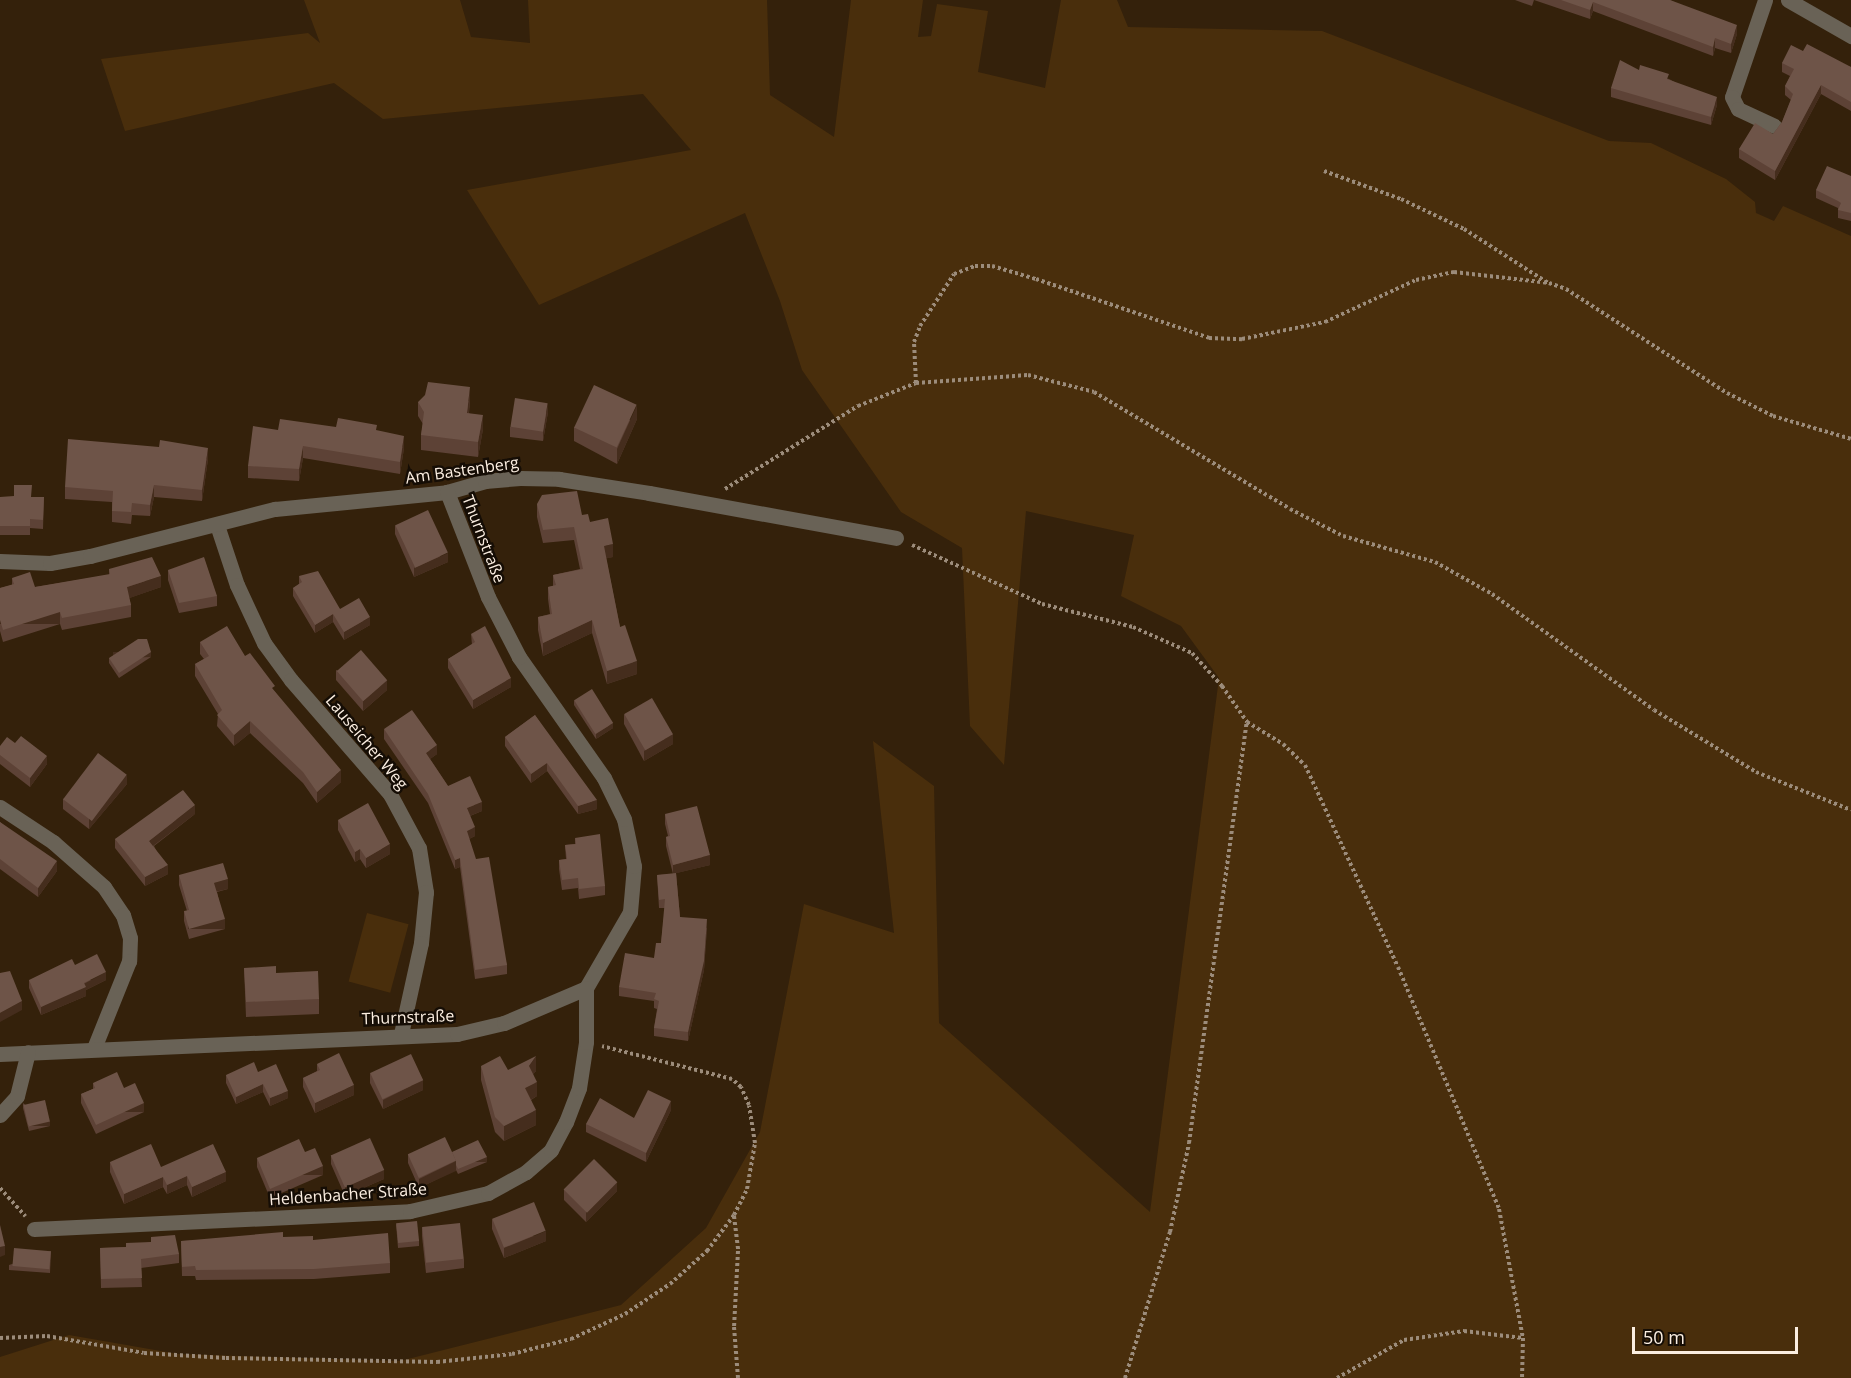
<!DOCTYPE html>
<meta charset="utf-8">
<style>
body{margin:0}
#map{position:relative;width:1851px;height:1378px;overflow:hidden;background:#34210b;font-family:"Open Sans",sans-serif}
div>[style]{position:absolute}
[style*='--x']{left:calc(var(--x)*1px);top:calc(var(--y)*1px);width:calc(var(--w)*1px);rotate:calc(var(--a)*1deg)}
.green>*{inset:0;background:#492e0c;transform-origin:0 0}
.path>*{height:4px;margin-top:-2px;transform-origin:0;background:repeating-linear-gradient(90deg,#9c8c7b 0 3px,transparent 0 6px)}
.minor>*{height:15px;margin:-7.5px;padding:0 7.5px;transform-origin:7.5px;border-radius:7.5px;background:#696256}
.wall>*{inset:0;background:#5d4236}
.shaded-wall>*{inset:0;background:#452d1d;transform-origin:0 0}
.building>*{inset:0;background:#6e5448;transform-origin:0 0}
span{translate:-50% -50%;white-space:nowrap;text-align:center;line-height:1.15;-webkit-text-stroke:5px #150d05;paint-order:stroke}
.street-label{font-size:16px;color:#fbeee1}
.scale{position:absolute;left:1632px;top:1327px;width:166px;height:27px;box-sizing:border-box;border:3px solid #fbeee1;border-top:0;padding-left:8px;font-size:18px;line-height:21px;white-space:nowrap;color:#fbeee1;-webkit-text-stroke:4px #150d05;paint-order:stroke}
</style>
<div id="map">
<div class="green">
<i style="clip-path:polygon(304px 0,460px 0,471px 37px,530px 43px,528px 0,767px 0,770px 95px,834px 137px,851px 0,923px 0,918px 37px,931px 36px,937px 4px,988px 11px,978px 72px,1045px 88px,1061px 0,1117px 0,1128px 27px,1322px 31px,1609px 141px,1651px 143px,1726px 179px,1755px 202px,1756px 213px,1774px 221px,1783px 206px,1851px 236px,1851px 1378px,0 1378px,0 1357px,69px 1335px,178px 1354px,400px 1361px,621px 1305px,706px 1228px,760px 1132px,804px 904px,894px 933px,873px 741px,934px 786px,939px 1023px,1150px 1212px,1219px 678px,1181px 626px,1121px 596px,1134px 535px,1026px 511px,1004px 765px,970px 726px,962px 548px,901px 512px,802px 370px,780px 301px,745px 213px,539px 305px,467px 190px,691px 150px,643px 94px,383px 119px,334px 83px,125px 131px,101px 59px,308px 33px,320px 43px)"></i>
<i style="left:367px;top:913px;width:43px;height:71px;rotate:15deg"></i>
</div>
<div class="path">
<i style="--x:1324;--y:171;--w:82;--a:20"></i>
<i style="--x:1401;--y:199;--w:70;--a:25.5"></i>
<i style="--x:1464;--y:229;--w:100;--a:32.7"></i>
<i style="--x:916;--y:383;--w:41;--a:-92.8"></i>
<i style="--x:914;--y:342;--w:17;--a:-69"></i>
<i style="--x:920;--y:326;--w:62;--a:-56.8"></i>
<i style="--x:954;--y:274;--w:22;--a:-21"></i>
<i style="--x:975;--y:266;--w:17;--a:0"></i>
<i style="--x:992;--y:266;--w:46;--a:16.5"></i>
<i style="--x:1036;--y:279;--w:183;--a:18.8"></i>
<i style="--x:1209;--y:338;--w:33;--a:2"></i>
<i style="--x:1242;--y:339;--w:85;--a:-11.6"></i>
<i style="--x:1325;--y:322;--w:100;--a:-24.8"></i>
<i style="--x:1416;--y:280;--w:39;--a:-12"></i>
<i style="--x:1454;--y:272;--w:96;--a:6.6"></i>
<i style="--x:1549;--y:283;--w:18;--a:19"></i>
<i style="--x:1566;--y:289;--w:192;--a:32.9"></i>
<i style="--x:1727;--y:393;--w:51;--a:26.6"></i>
<i style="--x:1773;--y:416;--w:81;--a:16.4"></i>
<i style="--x:725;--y:489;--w:157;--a:-32"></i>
<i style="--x:858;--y:406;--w:62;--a:-21.6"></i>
<i style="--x:916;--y:383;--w:112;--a:-4.1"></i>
<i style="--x:1028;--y:375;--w:68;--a:14.4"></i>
<i style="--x:1094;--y:392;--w:228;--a:30.8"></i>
<i style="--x:1290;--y:509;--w:59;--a:27"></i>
<i style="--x:1343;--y:536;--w:96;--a:15.8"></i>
<i style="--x:1435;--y:562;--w:65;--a:29.3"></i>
<i style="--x:1492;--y:594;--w:199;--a:35.6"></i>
<i style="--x:1654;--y:710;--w:119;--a:31.3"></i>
<i style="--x:1756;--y:772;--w:102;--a:21.8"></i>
<i style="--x:912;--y:545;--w:143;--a:24.4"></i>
<i style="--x:1042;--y:604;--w:94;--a:14.2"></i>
<i style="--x:1133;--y:627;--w:64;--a:23.8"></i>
<i style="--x:1192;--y:653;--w:45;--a:47.7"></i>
<i style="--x:1222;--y:686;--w:44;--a:55.2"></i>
<i style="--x:1247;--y:722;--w:42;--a:31.4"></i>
<i style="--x:1283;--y:744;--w:30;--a:44"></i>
<i style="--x:1305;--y:765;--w:222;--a:65.3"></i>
<i style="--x:1398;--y:967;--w:262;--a:67.3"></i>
<i style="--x:1499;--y:1209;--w:131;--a:79.5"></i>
<i style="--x:1523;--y:1338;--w:40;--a:91.4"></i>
<i style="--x:0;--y:1188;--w:38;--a:48"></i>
<i style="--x:734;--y:1216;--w:35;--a:83"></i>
<i style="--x:738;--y:1251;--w:76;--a:93"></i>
<i style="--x:734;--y:1327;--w:51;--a:85.5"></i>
<i style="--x:0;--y:1338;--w:47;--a:-2.4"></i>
<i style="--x:47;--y:1336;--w:98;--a:9.9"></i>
<i style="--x:144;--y:1353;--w:82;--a:3.5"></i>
<i style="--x:226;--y:1358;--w:211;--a:1.1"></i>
<i style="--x:437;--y:1362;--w:75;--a:-6.1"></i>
<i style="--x:512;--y:1354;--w:61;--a:-14.3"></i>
<i style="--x:571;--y:1339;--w:60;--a:-24.8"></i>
<i style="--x:625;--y:1314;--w:54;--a:-33.7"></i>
<i style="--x:670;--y:1284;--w:50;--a:-41.7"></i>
<i style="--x:707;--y:1251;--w:45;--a:-53.1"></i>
<i style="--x:734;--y:1215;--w:29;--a:-63"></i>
<i style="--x:747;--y:1189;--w:47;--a:-80.1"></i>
<i style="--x:755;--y:1143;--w:38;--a:-99"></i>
<i style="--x:749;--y:1105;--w:20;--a:-114"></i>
<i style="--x:741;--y:1087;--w:12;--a:-138"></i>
<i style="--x:732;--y:1079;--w:134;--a:-165.8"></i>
<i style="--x:1125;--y:1378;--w:153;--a:-72.9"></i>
<i style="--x:1170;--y:1232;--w:91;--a:-77.9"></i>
<i style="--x:1189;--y:1143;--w:425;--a:-82.2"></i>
<i style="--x:1337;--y:1378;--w:77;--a:-29.6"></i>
<i style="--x:1404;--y:1340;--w:61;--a:-8.5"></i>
<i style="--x:1464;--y:1331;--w:59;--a:6.8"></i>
</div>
<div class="minor">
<i style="--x:1765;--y:0;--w:102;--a:108.8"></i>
<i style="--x:1732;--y:97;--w:13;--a:63"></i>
<i style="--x:1738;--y:109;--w:40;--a:25"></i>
<i style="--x:1788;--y:0;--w:73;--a:29.7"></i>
<i style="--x:217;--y:525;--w:63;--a:71.6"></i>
<i style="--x:237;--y:585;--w:64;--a:65"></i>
<i style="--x:264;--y:643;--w:46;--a:53.9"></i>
<i style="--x:291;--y:680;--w:151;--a:49"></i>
<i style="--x:390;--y:794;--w:61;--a:61.8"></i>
<i style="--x:419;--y:848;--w:45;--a:81"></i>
<i style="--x:426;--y:892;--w:51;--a:95.6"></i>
<i style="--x:421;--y:943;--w:93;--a:102.4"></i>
<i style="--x:0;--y:561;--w:50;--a:2.3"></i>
<i style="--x:50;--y:563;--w:41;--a:-9.9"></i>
<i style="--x:90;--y:556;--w:191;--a:-14.3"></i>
<i style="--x:275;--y:509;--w:173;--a:-5.6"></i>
<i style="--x:447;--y:492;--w:40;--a:-16"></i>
<i style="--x:485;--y:481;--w:35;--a:-5"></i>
<i style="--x:520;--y:478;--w:39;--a:1"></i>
<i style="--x:559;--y:479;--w:91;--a:8.8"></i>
<i style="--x:649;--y:493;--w:251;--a:10.3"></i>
<i style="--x:0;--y:807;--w:64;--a:33.4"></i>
<i style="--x:53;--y:842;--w:68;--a:41.4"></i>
<i style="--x:104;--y:887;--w:34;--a:56"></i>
<i style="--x:123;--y:915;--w:24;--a:73"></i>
<i style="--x:130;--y:938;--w:23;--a:92"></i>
<i style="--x:129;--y:961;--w:94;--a:111.9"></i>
<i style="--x:0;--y:1054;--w:457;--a:-2.5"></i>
<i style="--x:457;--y:1034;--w:48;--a:-13.2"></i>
<i style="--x:504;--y:1023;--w:89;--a:-23.1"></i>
<i style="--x:586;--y:988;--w:88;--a:-59.9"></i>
<i style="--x:630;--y:912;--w:46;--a:-85"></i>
<i style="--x:634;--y:866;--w:48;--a:-102"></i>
<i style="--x:624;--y:819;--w:46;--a:-116"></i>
<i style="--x:604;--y:778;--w:148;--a:-125.1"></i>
<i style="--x:519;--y:657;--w:68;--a:-117.3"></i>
<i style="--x:488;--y:597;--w:113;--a:-111.3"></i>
<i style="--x:0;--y:1115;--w:25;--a:-48"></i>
<i style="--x:17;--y:1096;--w:45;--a:-76"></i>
<i style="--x:34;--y:1229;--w:376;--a:-2.7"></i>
<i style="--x:410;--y:1211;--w:80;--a:-13"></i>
<i style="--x:488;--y:1193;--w:43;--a:-28.9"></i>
<i style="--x:526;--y:1172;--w:33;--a:-41"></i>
<i style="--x:551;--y:1150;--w:32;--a:-62"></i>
<i style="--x:566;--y:1122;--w:36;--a:-69"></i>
<i style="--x:579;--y:1088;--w:47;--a:-81.3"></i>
<i style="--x:586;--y:1042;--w:54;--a:-90"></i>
</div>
<div class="wall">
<i style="clip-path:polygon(1515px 0,1670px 0,1737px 34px,1731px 53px,1715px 48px,1713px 56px,1593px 11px,1590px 19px,1534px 0,1532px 6px)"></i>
<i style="clip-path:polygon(1803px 51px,1851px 67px,1851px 111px,1821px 94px,1775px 180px,1739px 158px,1739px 149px,1773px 134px,1782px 122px,1791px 100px,1785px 95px,1785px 86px,1790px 76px,1782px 72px,1782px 63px)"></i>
<i style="clip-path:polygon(1639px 70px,1669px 79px,1717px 105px,1711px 125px,1611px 97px,1611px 88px)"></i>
<i style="clip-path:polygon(1851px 176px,1851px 221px,1838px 218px,1838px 208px,1816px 198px,1816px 190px)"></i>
<i style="clip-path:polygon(470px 401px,469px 413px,483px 429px,478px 457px,421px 450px,421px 435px,423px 424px,418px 416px,418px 402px)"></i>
<i style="clip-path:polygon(548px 412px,543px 441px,510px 437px,510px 427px)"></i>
<i style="clip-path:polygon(637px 419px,617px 464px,574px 441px,574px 427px)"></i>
<i style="clip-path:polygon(336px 427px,377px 431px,404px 448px,400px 474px,303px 458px,299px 481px,248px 478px,248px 466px,278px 430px)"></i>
<i style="clip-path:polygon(208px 459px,202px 501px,154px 497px,150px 516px,132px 515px,131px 524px,112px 522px,112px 502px,65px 499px,65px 487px)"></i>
<i style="clip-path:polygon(0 497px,44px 497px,43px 529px,30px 528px,30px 535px,0 535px)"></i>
<i style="clip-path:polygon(537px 504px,582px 515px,590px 522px,613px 557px,606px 558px,620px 627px,637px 674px,607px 684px,592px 633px,543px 656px,538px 630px,538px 617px,550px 614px,548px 599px,548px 587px,553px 586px,553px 575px,580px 569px,574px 540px,543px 543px,537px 517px)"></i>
<i style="clip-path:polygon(395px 525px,448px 562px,414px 577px,395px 534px)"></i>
<i style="clip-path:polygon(109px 569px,161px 587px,129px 598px,131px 605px,131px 617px,62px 630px,60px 624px,3px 642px,0 631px,0 588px,12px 585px,12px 578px,35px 587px,109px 575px)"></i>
<i style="clip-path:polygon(168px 570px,217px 596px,217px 606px,179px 613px,168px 580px)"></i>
<i style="clip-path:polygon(299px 576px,340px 609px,370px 625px,344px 640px,333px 622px,315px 633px,293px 596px,293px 588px,299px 584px)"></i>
<i style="clip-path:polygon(471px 634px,511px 687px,473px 709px,448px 668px,448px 659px,472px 645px)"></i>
<i style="clip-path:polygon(200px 642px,245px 656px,275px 692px,341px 782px,317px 803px,303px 783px,250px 733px,234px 746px,217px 726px,218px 714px,195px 676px,195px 664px,204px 659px,200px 654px)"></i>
<i style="clip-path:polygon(151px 657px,119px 678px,109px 663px,109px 658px)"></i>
<i style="clip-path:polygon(336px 670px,387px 690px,363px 711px,336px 680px)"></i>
<i style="clip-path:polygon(574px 700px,613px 728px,596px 739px,574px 705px)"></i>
<i style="clip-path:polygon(624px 714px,673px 744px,644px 761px,624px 724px)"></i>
<i style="clip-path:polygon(535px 715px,597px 809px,578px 814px,547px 771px,531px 783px,505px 746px,505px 737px)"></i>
<i style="clip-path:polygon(384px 729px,437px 754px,430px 759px,448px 786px,482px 811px,470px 816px,475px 836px,469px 839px,507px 965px,507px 974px,475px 979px,460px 867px,455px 869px,428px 803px,384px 739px)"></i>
<i style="clip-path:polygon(0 746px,47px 764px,30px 787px,0 764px)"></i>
<i style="clip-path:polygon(127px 784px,89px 829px,63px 809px,63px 799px)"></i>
<i style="clip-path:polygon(195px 814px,154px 846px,168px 874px,145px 886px,115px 848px,115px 839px)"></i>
<i style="clip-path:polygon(665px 814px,710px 865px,676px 873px,680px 917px,707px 928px,704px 970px,688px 1041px,654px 1036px,654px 1028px,657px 1009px,654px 1008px,654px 1001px,619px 996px,619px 987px,654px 958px,661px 943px,665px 908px,659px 908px,657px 875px,673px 874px,666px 846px,666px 837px,668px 836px,665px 824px)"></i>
<i style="clip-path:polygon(338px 820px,390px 854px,366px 868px,360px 859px,355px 862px,338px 830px)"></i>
<i style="clip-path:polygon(0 822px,57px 871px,38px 897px,0 869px)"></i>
<i style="clip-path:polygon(575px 838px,605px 886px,605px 895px,579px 899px,578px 888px,562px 890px,559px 869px,559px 860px,566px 859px,565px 845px,575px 844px)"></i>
<i style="clip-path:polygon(179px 875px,228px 889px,217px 892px,225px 929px,189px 939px,184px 921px,184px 911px,187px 911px,179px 885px)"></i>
<i style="clip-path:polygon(244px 968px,276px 973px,319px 999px,319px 1014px,246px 1017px)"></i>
<i style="clip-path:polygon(29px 980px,106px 980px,86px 990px,86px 996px,41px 1015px,29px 988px)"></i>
<i style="clip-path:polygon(317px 1064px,354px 1095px,315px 1113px,303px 1087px,303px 1078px,317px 1071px)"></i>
<i style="clip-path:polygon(481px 1066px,508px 1070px,536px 1071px,533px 1074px,537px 1096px,531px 1100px,536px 1125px,504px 1141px,495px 1132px,481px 1080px)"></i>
<i style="clip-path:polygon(258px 1072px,288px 1098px,270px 1106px,263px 1092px,236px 1104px,226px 1083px,226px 1075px)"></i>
<i style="clip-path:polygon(370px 1073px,423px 1090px,383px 1109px,370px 1083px)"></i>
<i style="clip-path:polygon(93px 1083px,124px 1088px,144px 1112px,96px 1134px,81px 1103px,81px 1094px,93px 1089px)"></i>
<i style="clip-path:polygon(23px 1103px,50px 1126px,29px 1131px,23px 1108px)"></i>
<i style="clip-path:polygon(671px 1110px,646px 1162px,586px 1132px,586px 1124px,634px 1118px)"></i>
<i style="clip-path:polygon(305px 1152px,323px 1175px,270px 1198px,257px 1167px,257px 1158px)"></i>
<i style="clip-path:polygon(452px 1152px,487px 1162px,458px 1174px,456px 1170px,419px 1188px,408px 1163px,408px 1154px)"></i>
<i style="clip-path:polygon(331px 1155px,384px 1179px,345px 1196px,331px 1164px)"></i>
<i style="clip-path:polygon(110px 1162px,161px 1167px,226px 1181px,192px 1197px,187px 1185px,167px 1194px,163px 1187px,124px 1204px,110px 1172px)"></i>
<i style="clip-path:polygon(564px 1190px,617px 1191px,586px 1222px,564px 1200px)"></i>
<i style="clip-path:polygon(492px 1219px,546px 1241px,504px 1258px,492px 1229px)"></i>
<i style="clip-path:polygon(396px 1224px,419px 1241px,419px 1246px,398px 1248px)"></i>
<i style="clip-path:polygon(422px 1227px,464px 1259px,464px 1268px,426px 1273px,422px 1236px)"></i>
<i style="clip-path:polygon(151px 1237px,179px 1254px,179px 1263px,141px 1268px,142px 1287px,101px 1288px,100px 1248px,126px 1247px,151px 1242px)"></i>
<i style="clip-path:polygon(283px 1237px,313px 1240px,390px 1263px,390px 1273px,314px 1279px,196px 1280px,195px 1276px,182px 1276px,181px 1241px)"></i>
<i style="clip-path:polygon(51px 1251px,50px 1273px,9px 1270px,9px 1265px)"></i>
</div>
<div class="shaded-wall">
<i style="clip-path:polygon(1593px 2px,1593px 11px,1590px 19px,1590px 10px)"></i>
<i style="clip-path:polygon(1737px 25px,1737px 34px,1731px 53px,1731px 44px)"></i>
<i style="clip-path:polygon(1715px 38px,1715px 48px,1713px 56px,1713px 47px)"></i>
<i style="clip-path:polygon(1821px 85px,1821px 94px,1775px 180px,1775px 171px)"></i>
<i style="clip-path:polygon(1717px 97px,1717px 105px,1711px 125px,1711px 117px)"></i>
<i style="clip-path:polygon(470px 387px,470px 401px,467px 427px,467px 413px)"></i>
<i style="clip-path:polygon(548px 403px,548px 412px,543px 441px,543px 431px)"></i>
<i style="clip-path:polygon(637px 405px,637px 419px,617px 464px,617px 449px)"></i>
<i style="clip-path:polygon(483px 415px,483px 429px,478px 457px,478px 442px)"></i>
<i style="clip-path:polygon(404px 436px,404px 448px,400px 474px,400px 462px)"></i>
<i style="clip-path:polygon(303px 446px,303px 458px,299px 481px,299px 469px)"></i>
<i style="clip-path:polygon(208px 448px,208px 459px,202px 501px,202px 490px)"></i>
<i style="clip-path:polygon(154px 485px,154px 497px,150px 516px,150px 505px)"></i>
<i style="clip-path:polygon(613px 544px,613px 557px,604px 559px,604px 546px)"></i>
<i style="clip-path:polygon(448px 553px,448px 562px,414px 577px,414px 568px)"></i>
<i style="clip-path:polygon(161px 576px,161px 587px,127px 599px,127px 587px)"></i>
<i style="left:60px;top:612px;width:12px;height:60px;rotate:90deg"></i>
<i style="clip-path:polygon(333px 614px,333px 622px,315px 633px,315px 625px)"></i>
<i style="clip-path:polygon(370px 617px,370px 625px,344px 640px,344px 632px)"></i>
<i style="clip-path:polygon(592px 620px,592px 633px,543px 656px,543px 643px)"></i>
<i style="left:151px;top:652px;width:5px;height:38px;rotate:90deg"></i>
<i style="clip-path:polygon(637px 661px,637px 674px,607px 684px,607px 671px)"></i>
<i style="clip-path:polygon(511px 678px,511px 687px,473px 709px,473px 700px)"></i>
<i style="clip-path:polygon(387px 680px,387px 690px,363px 711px,363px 701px)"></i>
<i style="clip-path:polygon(250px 721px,250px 733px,234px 746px,234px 735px)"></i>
<i style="clip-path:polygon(613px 723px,613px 728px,596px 739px,596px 734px)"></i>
<i style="clip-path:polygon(673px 734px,673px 744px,644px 761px,644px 751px)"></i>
<i style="clip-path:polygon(437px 745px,437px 754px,426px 762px,426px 753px)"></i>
<i style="clip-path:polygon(47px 756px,47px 764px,30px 787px,30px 778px)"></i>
<i style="clip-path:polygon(547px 763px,547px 771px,531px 783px,531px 774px)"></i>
<i style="clip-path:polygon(341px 770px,341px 782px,317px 803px,317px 792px)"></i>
<i style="clip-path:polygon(127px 775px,127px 784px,89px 829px,89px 819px)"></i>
<i style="clip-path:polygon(597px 800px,597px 809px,578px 814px,578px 806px)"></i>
<i style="clip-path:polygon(482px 802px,482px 811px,467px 817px,467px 808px)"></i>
<i style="clip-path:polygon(195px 805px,195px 814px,149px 849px,149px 841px)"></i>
<i style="clip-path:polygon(475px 827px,475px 836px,467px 840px,467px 831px)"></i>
<i style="clip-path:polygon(390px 844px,390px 854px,366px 868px,366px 858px)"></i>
<i style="clip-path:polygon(360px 849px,360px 859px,355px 862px,355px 852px)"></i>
<i style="clip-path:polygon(710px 855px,710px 865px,673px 874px,673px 865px)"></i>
<i style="clip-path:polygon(460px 858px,460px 867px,455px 869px,455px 860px)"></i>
<i style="clip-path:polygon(57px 861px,57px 871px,38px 897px,38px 888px)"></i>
<i style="clip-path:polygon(168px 865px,168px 874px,145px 886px,145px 877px)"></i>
<i style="clip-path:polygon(228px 879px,228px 889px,214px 892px,214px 883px)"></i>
<i style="left:225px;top:919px;width:10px;height:37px;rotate:90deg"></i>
<i style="clip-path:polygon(707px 919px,704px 970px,688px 1041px,688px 1032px)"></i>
<i style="clip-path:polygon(106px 972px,106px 980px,86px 990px,86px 996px,41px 1015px,41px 1007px)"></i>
<i style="clip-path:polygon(22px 1001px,22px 1010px,0 1022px,0 1013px)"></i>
<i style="clip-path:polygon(536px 1056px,536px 1071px,529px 1080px,529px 1066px)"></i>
<i style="clip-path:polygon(423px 1080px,423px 1090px,383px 1109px,383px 1100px)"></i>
<i style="clip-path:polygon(537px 1082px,537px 1096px,525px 1103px,525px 1088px)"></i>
<i style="clip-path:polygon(263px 1084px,263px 1092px,236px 1104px,236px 1097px)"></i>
<i style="clip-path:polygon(354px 1085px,354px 1095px,315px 1113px,315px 1103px)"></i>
<i style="clip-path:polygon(288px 1091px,288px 1098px,270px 1106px,270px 1098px)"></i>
<i style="clip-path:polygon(671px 1101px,671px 1110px,646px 1162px,646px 1153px)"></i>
<i style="left:144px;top:1103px;width:9px;height:53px;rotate:90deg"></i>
<i style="clip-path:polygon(536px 1110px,536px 1125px,504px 1141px,504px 1126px)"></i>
<i style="left:50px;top:1121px;width:5px;height:22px;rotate:90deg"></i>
<i style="left:487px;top:1157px;width:5px;height:31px;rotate:90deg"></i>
<i style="clip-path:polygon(456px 1161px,456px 1171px,419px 1188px,419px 1179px)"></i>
<i style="left:323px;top:1166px;width:9px;height:58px;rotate:90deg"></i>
<i style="clip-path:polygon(384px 1170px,384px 1179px,345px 1196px,345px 1187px)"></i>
<i style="clip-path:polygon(226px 1172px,226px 1181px,192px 1197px,192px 1187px)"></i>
<i style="clip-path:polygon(187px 1176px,187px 1185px,167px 1194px,167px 1185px)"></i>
<i style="clip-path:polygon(163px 1177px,163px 1187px,124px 1204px,124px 1194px)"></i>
<i style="clip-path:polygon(617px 1182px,617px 1191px,586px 1222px,586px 1212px)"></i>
<i style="clip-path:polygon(546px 1231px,546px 1241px,504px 1258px,504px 1248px)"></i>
<i style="clip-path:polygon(5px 1246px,5px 1255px,0 1257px,0 1247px)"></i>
</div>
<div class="building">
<i style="clip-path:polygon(1561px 0,1670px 0,1737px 25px,1731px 44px,1715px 38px,1713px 47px,1593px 2px,1590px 10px)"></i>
<i style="clip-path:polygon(1807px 44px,1851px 67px,1851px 102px,1821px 85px,1775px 171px,1739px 149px,1755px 123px,1773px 134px,1782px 122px,1793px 94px,1785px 86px,1794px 69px,1782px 63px,1791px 45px,1803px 51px)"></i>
<i style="clip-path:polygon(1620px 60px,1639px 70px,1640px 65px,1669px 74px,1667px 79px,1717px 97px,1711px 117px,1611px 88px)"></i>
<i style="clip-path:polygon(1827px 166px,1851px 176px,1851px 213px,1838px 210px,1841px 203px,1838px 201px,1816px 190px)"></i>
<i style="clip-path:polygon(428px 382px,470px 387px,467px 413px,483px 415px,478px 442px,421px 435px,424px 412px,418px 402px,425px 395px)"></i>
<i style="left:594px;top:385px;width:47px;height:47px;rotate:25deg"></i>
<i style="left:515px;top:398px;width:33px;height:29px;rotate:9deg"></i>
<i style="clip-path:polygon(338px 418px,377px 425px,376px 430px,404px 436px,400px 462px,303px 446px,299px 469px,248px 466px,253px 426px,278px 430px,280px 419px,336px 427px)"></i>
<i style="clip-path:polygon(68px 439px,159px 447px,160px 440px,208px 448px,202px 490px,154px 485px,150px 505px,132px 503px,131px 512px,112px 511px,113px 491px,65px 487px)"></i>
<i style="clip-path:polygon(14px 485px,32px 485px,31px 497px,44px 497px,43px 520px,30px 519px,30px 526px,0 526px,0 497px,14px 496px)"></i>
<i style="clip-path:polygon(577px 491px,582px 515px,588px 514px,590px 522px,608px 518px,613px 544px,604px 546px,620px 627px,625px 625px,637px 661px,607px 671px,592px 620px,543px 643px,538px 617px,552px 614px,548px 587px,556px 585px,553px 575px,583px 569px,574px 527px,543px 530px,537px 504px,542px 495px)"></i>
<i style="left:428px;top:510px;width:47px;height:36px;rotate:65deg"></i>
<i style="clip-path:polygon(152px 557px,161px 576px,127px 587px,131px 605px,62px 618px,60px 612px,3px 630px,0 620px,0 588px,14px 584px,12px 578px,30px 572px,35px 587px,110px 574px,109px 569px)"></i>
<i style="clip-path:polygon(204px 557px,217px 596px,179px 603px,168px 570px)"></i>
<i style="clip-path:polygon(318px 571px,340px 609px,359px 598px,370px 617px,344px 632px,333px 614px,315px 625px,293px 588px,302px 582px,299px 576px)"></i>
<i style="clip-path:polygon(227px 626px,245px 656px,250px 653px,275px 686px,272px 688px,341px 770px,317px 792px,303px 772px,250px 721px,234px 735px,217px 715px,222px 710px,195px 664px,209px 656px,200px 642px)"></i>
<i style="clip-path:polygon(485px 626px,511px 678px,473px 700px,448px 659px,475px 642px,471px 634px)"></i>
<i style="clip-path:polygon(138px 639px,147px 639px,151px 652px,119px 673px,109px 658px)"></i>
<i style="left:361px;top:650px;width:40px;height:32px;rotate:49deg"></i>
<i style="left:592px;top:689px;width:40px;height:21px;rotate:58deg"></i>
<i style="left:652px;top:698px;width:42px;height:32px;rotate:60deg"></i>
<i style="clip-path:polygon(412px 710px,437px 745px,426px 753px,448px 786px,470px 776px,482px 802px,467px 808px,475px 827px,467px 831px,476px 859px,489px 857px,507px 965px,475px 970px,460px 858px,455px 860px,428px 794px,384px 729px)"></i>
<i style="clip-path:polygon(535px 715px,597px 800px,578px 806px,547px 763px,531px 774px,505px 737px)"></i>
<i style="clip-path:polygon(21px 736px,47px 756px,30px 778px,0 755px,0 746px,7px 737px,15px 743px)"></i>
<i style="left:98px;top:753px;width:36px;height:58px;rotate:37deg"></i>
<i style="clip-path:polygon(183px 790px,195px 805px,149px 841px,168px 865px,145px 877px,115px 839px)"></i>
<i style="clip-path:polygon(368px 803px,390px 844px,366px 858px,360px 849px,355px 852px,338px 820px)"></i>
<i style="clip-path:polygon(697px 806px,710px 855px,673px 865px,666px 837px,670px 836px,665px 814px)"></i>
<i style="clip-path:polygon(0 822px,57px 861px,38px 888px,0 859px)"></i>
<i style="clip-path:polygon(600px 834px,605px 886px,579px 889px,578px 878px,562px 880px,559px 860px,567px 859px,565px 845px,576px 844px,575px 838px)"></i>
<i style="clip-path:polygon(223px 863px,228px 879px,214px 883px,225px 919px,189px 929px,184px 911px,189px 910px,179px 875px)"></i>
<i style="clip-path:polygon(676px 873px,680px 917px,707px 919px,704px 961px,688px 1032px,654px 1028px,659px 1001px,654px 999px,656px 993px,619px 987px,625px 953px,654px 958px,656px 943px,661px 943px,665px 899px,659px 900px,657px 875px)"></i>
<i style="clip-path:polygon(97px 954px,106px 972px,84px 983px,86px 987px,41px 1007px,29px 980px,72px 959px,75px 965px)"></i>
<i style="clip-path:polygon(276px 966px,276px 973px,318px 971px,319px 999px,246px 1002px,244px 968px)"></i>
<i style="clip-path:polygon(10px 971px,22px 1001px,0 1013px,0 973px)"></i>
<i style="clip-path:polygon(339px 1053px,354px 1085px,315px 1103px,303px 1078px,320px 1070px,317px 1064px)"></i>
<i style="left:411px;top:1054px;width:29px;height:45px;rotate:65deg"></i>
<i style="clip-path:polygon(500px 1056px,508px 1070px,536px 1056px,529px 1066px,537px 1082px,525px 1088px,536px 1110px,504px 1126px,495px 1117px,481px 1066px)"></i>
<i style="clip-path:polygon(254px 1062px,258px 1072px,276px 1064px,288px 1091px,270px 1098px,263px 1084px,236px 1097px,226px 1075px)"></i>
<i style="clip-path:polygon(117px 1072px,124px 1088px,135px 1083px,144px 1103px,96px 1125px,81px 1094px,95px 1088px,93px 1083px)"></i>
<i style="clip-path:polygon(648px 1090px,671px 1101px,646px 1153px,586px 1124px,600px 1098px,634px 1118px)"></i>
<i style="left:45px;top:1100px;width:22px;height:22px;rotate:77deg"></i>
<i style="left:445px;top:1137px;width:26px;height:41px;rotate:65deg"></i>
<i style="left:370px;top:1138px;width:35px;height:43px;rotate:66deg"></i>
<i style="clip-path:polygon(299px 1139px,305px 1152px,315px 1148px,323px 1166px,270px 1189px,257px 1158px)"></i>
<i style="clip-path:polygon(478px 1140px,487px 1157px,458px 1169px,456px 1165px,456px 1161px,452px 1152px)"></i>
<i style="clip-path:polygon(151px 1144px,161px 1167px,213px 1144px,226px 1172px,192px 1187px,187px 1176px,167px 1185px,163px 1177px,124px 1194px,110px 1162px)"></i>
<i style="left:594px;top:1159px;width:33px;height:43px;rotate:45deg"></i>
<i style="left:534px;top:1202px;width:31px;height:45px;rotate:68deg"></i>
<i style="left:417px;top:1221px;width:20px;height:21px;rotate:84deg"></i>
<i style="left:460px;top:1223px;width:36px;height:38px;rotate:84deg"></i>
<i style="clip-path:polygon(0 1225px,5px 1246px,0 1247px)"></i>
<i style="clip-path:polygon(283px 1232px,283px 1237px,313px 1236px,313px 1240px,388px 1233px,390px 1263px,314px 1269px,196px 1270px,195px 1266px,182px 1267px,181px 1241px)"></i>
<i style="clip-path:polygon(175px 1235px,179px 1254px,141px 1259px,142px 1278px,101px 1279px,100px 1248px,126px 1247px,126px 1243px,151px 1242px,151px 1237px)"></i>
<i style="left:14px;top:1248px;width:37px;height:18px;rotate:5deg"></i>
</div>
<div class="street-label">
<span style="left:462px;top:470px;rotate:-8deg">Am Bastenberg</span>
<span style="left:484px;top:539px;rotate:69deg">Thurnstraße</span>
<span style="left:367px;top:742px;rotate:50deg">Lauseicher Weg</span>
<span style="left:408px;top:1017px;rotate:-2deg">Thurnstraße</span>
<span style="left:348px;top:1194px;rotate:-4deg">Heldenbacher Straße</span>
</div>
<div class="scale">50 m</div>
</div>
